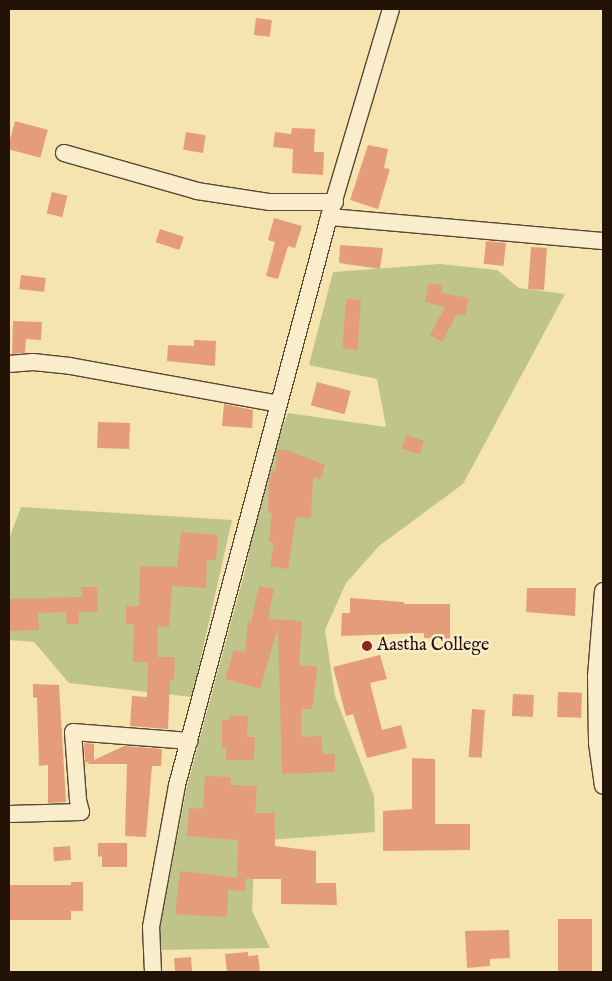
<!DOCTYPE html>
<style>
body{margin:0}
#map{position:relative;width:612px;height:981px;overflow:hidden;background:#f6e4b0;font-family:"IM FELL English",serif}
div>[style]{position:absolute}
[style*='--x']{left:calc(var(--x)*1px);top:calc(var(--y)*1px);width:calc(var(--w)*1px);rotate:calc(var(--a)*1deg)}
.green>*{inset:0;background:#bec48a}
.building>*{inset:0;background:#e49c7b;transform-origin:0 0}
.roads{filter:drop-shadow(1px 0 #584630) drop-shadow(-1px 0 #584630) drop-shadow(0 1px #584630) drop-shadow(0 -1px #584630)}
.street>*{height:16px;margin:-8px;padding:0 8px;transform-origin:8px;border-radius:8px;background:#f9edcc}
.dots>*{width:14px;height:14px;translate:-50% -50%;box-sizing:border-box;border:2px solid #f9edcc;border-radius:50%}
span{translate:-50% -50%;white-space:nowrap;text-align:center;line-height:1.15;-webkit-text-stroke:5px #f9edcc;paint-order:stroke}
.poi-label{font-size:18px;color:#231206}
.left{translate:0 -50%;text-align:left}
.frame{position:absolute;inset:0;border:10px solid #231206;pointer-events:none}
</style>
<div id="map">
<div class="green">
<i style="clip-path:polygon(440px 264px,497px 270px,519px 288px,565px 294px,463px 484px,379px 546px,346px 583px,325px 630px,335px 696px,374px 796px,375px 832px,255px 841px,252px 911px,270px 948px,156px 950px,187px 786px,247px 563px,263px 478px,288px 413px,386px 427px,377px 379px,309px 365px,333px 272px)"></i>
<i style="clip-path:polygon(21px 507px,232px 520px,192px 697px,69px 683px,34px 642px,9px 640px,9px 539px)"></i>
</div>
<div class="building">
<i style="left:256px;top:18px;width:16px;height:17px;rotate:7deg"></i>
<i style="left:15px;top:121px;width:34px;height:29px;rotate:15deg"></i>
<i style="clip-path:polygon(292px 128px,315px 129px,314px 152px,324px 152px,323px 175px,292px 173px,293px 149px,273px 147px,275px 132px,291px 134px)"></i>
<i style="left:186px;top:132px;width:20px;height:18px;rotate:9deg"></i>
<i style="clip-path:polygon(368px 145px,388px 149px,384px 168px,390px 169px,378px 209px,350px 200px)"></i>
<i style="left:52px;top:192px;width:16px;height:22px;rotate:14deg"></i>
<i style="clip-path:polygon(274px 218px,302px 226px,295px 248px,288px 246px,278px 279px,266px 276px,275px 242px,268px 240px)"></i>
<i style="left:160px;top:229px;width:25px;height:14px;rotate:18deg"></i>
<i style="left:486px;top:241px;width:20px;height:23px;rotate:6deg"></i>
<i style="clip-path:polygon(340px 245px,383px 248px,380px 269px,339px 263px)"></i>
<i style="left:531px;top:247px;width:16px;height:42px;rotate:4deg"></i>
<i style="left:21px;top:275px;width:25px;height:14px;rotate:7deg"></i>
<i style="clip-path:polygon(429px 283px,443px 286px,441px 293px,469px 298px,465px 316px,457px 314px,442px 342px,430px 335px,445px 307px,425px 302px)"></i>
<i style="left:346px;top:299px;width:15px;height:50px;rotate:4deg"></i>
<i style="clip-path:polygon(13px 321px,42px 322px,41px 340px,26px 339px,25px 353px,12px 354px)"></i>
<i style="clip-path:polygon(194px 340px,216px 341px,215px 366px,167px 361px,168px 345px,194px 346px)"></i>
<i style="left:317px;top:382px;width:35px;height:24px;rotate:15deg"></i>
<i style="clip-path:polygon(224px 404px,253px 410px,252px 428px,222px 426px)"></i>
<i style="left:98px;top:422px;width:32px;height:26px;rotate:2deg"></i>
<i style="left:406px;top:435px;width:19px;height:14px;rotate:18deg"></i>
<i style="clip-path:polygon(277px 450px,287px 450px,325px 465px,320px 480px,313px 477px,311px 518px,296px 517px,288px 569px,270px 566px,274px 543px,269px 542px,272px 513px,268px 513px,269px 482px,272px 471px,276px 471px)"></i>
<i style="clip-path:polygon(181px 532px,218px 535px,216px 560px,207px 560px,206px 588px,172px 586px,169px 627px,158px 626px,157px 657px,175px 657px,174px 680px,170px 680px,168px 729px,130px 726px,132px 696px,147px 697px,148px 662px,133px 662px,134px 624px,126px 624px,126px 606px,139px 606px,140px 566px,177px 567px)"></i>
<i style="clip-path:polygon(259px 586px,274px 589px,268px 619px,302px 621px,299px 666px,316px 666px,317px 671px,312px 709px,301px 709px,301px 737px,321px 736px,323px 754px,335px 754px,335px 772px,282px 774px,278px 627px,260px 689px,225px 679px,234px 650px,245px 653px,248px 621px,251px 622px)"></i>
<i style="clip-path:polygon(81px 587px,97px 587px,98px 612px,79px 612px,79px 624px,67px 624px,66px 612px,38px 613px,39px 630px,9px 631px,9px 599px,82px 597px)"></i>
<i style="clip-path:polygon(527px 588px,576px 588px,575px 616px,526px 612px)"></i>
<i style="clip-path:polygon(350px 598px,404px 602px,404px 604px,450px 604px,450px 639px,424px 638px,424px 633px,341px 636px,342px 613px,350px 613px)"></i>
<i style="clip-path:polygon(380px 655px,387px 679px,370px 683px,382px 730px,401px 725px,407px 748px,367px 758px,353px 714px,346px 716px,333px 667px)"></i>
<i style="clip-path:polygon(33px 684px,59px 685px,66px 802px,48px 803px,48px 765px,39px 766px,37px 698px,33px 697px)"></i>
<i style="left:558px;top:692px;width:24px;height:25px;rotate:2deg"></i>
<i style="left:513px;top:694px;width:21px;height:22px;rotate:3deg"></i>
<i style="left:472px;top:709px;width:13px;height:48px;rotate:4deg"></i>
<i style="clip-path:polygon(229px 716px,248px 716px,247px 737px,255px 737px,254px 760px,226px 760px,226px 748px,222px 748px,222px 720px,229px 720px)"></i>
<i style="clip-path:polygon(84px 743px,94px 744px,94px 760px,124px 746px,162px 749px,161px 766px,152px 766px,146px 837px,125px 836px,127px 764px,86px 764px,90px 762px,85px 762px)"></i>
<i style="clip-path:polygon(412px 758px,435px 759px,435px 824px,470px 824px,470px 850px,383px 851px,383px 811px,412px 809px)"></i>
<i style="clip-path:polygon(205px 776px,231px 777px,231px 785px,257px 786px,255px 813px,275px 813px,275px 846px,316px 851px,316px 883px,336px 883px,337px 905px,281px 904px,281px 879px,245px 879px,245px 891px,228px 890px,227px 917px,175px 914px,180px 871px,237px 878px,238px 840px,187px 836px,189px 808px,203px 809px)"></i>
<i style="clip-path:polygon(98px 843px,127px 843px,127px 867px,102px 867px,102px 856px,98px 857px)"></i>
<i style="left:70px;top:846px;width:14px;height:17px;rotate:86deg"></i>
<i style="clip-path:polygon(71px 882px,83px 882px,83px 911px,71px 911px,71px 920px,9px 920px,9px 885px,71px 885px)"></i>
<i style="left:558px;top:919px;width:34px;height:53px"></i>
<i style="clip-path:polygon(509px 930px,510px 958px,490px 959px,490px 966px,467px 968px,465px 931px)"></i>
<i style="clip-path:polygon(248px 952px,248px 956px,258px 955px,260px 972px,227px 972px,225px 954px)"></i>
<i style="left:191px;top:957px;width:15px;height:17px;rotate:86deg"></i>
</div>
<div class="roads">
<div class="street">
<i style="--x:64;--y:153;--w:138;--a:15.9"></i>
<i style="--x:197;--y:191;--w:74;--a:8.6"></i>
<i style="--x:270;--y:202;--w:65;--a:0"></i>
<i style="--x:329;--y:217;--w:275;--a:5"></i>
<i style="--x:9;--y:364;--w:24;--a:-5"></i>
<i style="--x:33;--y:362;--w:37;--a:6"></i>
<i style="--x:70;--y:366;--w:212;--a:10.3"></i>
<i style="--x:603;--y:591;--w:86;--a:94.7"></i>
<i style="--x:596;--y:677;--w:66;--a:89.1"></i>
<i style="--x:597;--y:743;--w:43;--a:82.1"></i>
<i style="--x:9;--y:814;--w:72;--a:-1.6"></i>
<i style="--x:81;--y:812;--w:12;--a:-104"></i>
<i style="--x:78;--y:800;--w:68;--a:-94.2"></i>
<i style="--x:73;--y:732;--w:117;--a:4.4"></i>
<i style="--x:153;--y:972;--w:45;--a:-92.5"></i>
<i style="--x:151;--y:927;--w:144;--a:-79.6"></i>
<i style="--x:177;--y:785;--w:588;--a:-75.02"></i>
<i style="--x:329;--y:217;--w:217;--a:-73.4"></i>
</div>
</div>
<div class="dots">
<i style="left:367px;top:646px;background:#8f2418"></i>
</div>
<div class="poi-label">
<span class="left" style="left:377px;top:646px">Aastha College</span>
</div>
<div class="frame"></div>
</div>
